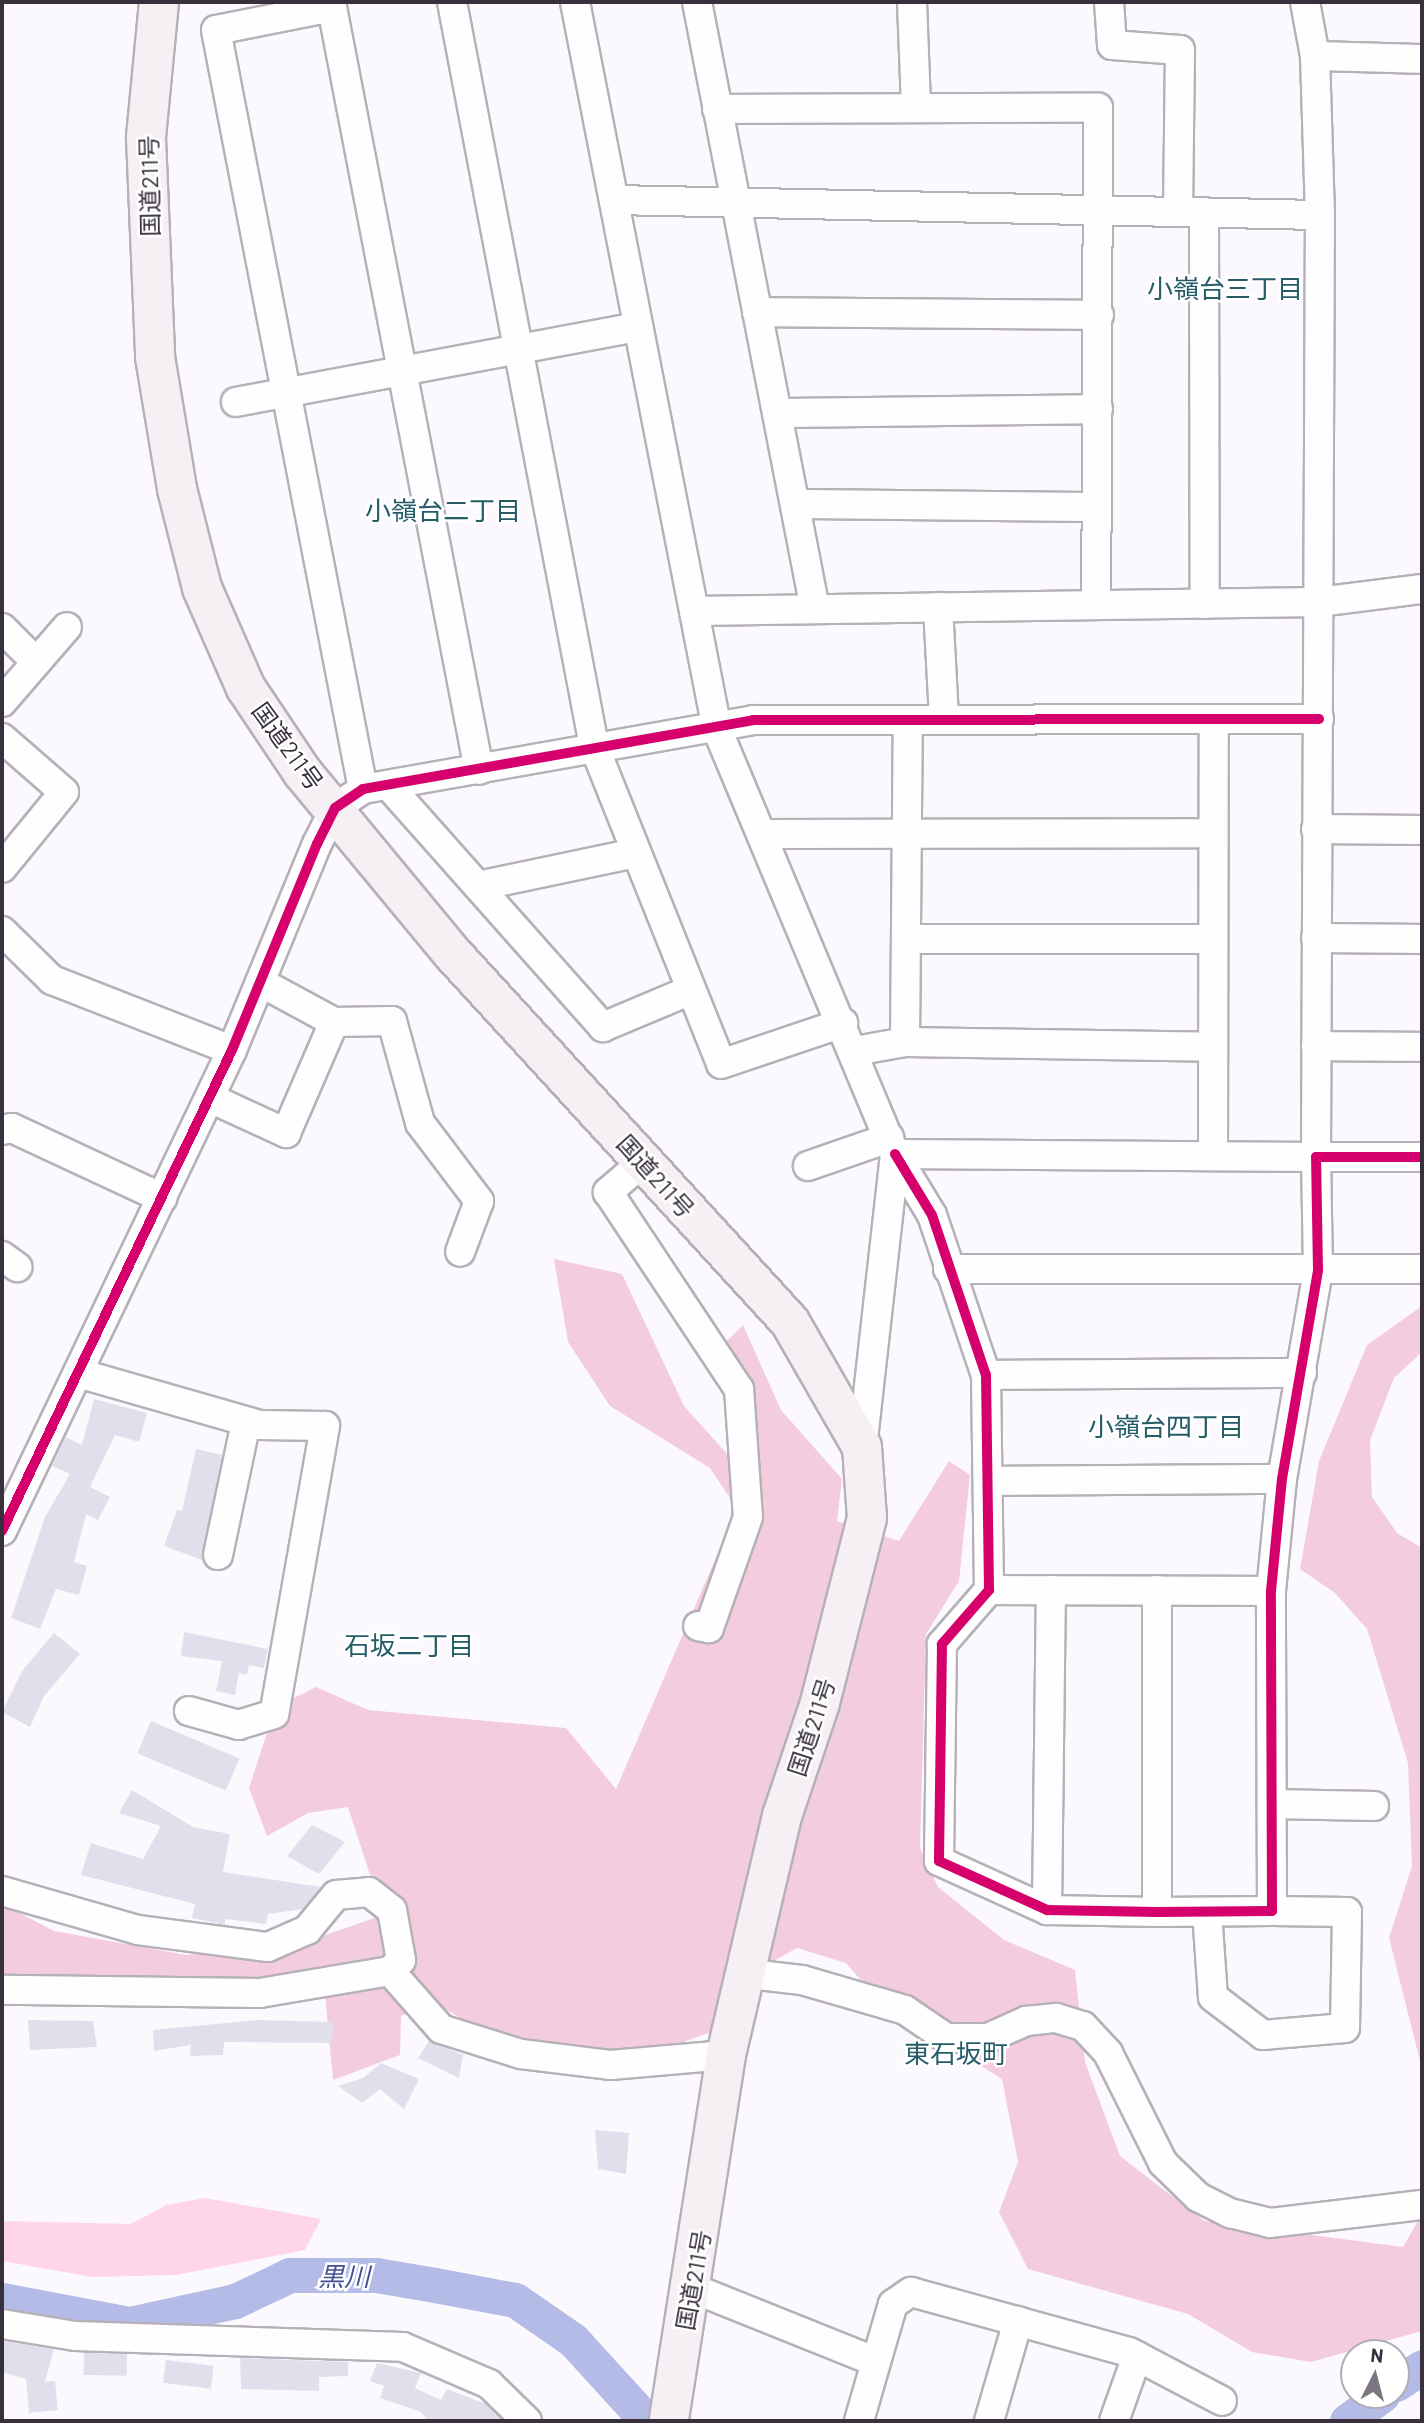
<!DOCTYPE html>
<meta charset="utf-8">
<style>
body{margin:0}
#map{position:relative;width:1424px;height:2423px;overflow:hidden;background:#fcf9fe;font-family:Barlow,"Noto Sans JP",sans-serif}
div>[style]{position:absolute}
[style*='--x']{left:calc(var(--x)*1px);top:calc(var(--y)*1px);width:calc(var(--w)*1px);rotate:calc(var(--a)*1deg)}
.green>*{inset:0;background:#fed6e7}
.forest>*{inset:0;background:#f3ccdd}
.river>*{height:35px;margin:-17.5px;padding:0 17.5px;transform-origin:17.5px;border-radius:17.5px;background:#b3bbe6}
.building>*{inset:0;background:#e2dfec;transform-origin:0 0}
.roads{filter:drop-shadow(2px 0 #b6b0b9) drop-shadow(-2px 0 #b6b0b9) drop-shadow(0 2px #b6b0b9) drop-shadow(0 -2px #b6b0b9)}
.minor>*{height:28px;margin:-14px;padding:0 14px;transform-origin:14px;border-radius:14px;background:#fffeff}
.highway>*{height:38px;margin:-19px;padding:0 19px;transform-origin:19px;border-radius:19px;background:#f6f0f5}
.cycleway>*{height:10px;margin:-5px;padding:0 5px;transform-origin:5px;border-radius:5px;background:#d6006c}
span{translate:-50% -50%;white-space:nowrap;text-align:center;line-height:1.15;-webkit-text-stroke:5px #fff;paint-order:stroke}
.street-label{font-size:24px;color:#38303c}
.neighbourhood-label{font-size:26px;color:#255c67}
.water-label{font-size:26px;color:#424e95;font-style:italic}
.frame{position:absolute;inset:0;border:4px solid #38303c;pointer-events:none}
.north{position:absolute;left:1340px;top:2339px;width:70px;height:70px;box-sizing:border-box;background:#fff;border:2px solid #afacb1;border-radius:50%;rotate:6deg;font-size:19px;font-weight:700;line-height:28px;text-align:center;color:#38303c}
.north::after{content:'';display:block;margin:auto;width:24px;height:32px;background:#7d7680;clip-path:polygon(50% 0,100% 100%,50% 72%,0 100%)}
</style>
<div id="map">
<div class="green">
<i style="clip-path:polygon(205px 2198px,321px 2219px,305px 2250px,176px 2275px,92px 2277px,2px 2261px,2px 2221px,131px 2224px,166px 2205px)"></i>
</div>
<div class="forest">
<i style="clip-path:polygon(554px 1259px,622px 1274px,684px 1406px,729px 1456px,722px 1346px,743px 1325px,781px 1410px,842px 1479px,837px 1521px,899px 1541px,949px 1461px,970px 1475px,959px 1581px,926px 1634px,920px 1848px,938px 1887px,1004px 1940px,1075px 1970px,1085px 2062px,1120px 2156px,1204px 2221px,1403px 2247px,1422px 2214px,1422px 2331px,1311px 2362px,1252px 2352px,1188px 2314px,1028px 2269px,999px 2212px,1018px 2162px,1002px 2079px,879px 2001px,846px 1963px,797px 1948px,750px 1974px,714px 2031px,606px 2070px,497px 2039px,431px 2001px,401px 2016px,400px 2055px,333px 2080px,325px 1994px,192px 2006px,2px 1994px,2px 1904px,54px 1931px,186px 1955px,300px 1944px,383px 1915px,348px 1807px,308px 1813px,267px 1836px,249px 1788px,266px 1736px,290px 1700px,316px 1687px,368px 1710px,566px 1728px,616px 1789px,737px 1509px,710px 1468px,610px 1406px,568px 1342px)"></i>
<i style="clip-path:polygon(1422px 1306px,1422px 1352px,1394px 1378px,1370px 1440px,1372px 1497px,1397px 1533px,1422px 1548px,1422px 2069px,1389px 1938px,1412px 1866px,1408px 1763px,1367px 1629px,1335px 1593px,1300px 1569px,1319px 1461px,1367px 1345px)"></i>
</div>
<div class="river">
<i style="--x:2;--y:2300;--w:129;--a:10.7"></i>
<i style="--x:129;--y:2324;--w:108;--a:-12.2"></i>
<i style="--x:235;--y:2301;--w:61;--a:-25.3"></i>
<i style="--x:290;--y:2275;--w:86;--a:0"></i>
<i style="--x:376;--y:2275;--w:60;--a:9.6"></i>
<i style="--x:435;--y:2285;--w:81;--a:10.6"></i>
<i style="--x:515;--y:2300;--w:70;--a:34.6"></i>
<i style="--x:573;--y:2340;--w:110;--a:47.6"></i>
<i style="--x:1396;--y:2384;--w:31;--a:-33"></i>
<i style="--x:1347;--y:2421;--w:44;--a:-36.6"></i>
</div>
<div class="building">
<i style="clip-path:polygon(94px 1399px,147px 1413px,139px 1442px,115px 1435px,90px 1487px,110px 1497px,98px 1520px,86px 1514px,74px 1562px,87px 1566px,79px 1595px,56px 1589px,40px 1629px,11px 1618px,45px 1517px,70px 1474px,52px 1466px,66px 1437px,82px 1445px)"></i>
<i style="clip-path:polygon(196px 1449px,222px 1455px,202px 1560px,164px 1546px,177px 1510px,182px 1511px)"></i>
<i style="clip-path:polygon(184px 1632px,268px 1649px,264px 1668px,249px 1665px,247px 1675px,239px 1673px,235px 1695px,216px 1691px,222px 1661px,181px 1656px)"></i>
<i style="clip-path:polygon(54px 1633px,80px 1654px,44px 1696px,30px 1727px,2px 1712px,22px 1671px)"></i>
<i style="left:151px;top:1721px;width:96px;height:35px;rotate:23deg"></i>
<i style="clip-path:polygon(132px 1790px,193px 1827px,230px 1834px,223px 1872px,321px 1887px,303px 1909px,268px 1914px,266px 1924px,225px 1919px,225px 1925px,192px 1918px,195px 1904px,81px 1875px,91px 1843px,143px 1859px,161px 1826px,119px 1813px)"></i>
<i style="clip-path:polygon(312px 1825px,345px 1842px,319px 1874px,287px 1856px)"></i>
<i style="clip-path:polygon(28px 2020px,93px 2021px,97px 2047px,30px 2050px)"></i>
<i style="clip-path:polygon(258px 2020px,333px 2022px,332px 2043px,224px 2042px,223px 2055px,190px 2056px,191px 2045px,154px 2051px,153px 2030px)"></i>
<i style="clip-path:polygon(429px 2041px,463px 2055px,459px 2078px,418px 2058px)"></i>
<i style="clip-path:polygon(381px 2063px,419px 2079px,404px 2109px,380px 2089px,362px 2103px,338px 2086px,363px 2078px)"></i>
<i style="clip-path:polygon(595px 2130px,629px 2133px,626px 2174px,598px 2169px)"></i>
<i style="clip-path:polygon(2px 2341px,54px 2349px,45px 2382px,55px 2381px,58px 2410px,29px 2413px,26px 2379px,2px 2372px)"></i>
<i style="left:84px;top:2353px;width:43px;height:22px;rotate:1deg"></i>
<i style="clip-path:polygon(240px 2358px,348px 2362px,348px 2376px,319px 2377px,319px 2391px,241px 2389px)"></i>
<i style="left:166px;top:2360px;width:48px;height:23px;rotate:7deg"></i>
<i style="clip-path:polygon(377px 2363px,421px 2373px,415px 2388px,441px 2400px,447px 2389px,486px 2404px,503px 2421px,428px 2421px,421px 2412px,380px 2398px,384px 2386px,370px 2381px)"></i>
</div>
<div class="roads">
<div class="minor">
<i style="--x:331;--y:2;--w:782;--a:79.09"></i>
<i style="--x:452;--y:2;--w:757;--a:79.19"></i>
<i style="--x:594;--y:746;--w:342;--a:68.2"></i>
<i style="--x:721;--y:1064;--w:129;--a:-18.6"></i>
<i style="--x:575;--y:2;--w:741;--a:78.95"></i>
<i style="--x:717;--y:729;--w:461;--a:67.3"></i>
<i style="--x:895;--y:1154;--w:295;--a:96.4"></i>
<i style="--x:697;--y:2;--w:618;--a:79"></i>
<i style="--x:912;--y:2;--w:106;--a:87.8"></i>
<i style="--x:1109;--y:2;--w:43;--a:86"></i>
<i style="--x:1112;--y:45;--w:68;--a:4.2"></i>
<i style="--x:1180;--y:50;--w:162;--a:90.7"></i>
<i style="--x:332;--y:7;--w:118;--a:168.8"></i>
<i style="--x:216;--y:30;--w:773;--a:79.04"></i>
<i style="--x:1315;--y:56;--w:107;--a:1.6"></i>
<i style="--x:717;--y:109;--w:381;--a:-0.2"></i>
<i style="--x:1098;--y:108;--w:497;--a:90.2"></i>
<i style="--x:614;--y:200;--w:706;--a:1.22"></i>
<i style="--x:1204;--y:212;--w:392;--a:89.9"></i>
<i style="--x:757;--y:312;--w:342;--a:0.5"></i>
<i style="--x:236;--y:402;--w:409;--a:-10.6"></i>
<i style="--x:777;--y:413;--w:321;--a:-0.7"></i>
<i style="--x:795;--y:504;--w:302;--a:0.6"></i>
<i style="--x:938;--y:607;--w:112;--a:86.9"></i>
<i style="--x:694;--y:611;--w:625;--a:-0.83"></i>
<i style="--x:1319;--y:602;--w:104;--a:-7.2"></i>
<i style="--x:2;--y:628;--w:48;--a:45"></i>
<i style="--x:2;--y:702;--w:99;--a:-49.1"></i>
<i style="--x:2;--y:738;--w:82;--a:41.1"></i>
<i style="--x:64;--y:792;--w:98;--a:129.2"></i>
<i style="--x:388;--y:785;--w:324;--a:48.4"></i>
<i style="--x:603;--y:1027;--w:95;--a:-22.8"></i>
<i style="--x:1316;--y:829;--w:106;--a:0.5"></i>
<i style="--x:762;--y:834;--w:451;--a:-0.1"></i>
<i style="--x:478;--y:886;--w:161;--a:-11.8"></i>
<i style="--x:2;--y:931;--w:70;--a:44.4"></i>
<i style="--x:52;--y:980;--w:193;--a:21.3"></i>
<i style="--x:1316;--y:938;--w:106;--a:0.5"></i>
<i style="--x:906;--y:939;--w:307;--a:0"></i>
<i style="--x:334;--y:1022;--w:58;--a:-1"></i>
<i style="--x:392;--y:1021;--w:106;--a:74.6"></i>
<i style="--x:420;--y:1123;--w:98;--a:52.9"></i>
<i style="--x:479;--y:1201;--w:54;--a:110.4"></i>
<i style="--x:905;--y:1042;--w:322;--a:-89.5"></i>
<i style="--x:1316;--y:1046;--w:106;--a:0.5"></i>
<i style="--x:855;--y:1051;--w:51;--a:-10.2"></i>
<i style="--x:905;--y:1042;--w:308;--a:0.9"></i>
<i style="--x:210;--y:1098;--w:84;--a:24.7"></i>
<i style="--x:286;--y:1133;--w:121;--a:-66.6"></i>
<i style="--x:334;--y:1022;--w:84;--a:-151.6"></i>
<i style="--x:2;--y:1130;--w:10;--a:-11"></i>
<i style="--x:12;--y:1128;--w:166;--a:25"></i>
<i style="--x:895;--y:1154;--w:71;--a:58.8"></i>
<i style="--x:932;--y:1215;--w:169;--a:71.4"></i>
<i style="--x:986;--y:1375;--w:215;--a:89.2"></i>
<i style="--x:989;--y:1590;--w:72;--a:131"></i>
<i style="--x:942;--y:1644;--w:217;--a:90.8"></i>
<i style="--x:939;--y:1861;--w:119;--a:24.4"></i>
<i style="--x:1047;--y:1910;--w:110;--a:1"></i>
<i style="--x:1157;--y:1912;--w:115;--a:-0.5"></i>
<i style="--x:1272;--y:1911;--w:320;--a:-90.2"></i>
<i style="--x:1271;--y:1591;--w:113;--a:-84.4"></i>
<i style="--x:1282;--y:1479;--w:212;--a:-80.2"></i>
<i style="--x:1318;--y:1270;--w:113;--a:-91"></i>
<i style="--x:1316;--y:1157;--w:106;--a:0"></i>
<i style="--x:895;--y:1154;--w:421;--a:0.4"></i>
<i style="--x:1316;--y:1157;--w:942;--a:-89.76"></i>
<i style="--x:1320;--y:215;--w:159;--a:-91.8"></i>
<i style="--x:1315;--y:56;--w:55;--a:-100.5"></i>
<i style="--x:1213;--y:1155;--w:435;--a:-89.9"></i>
<i style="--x:644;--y:1161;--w:48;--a:139.3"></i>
<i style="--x:608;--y:1192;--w:237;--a:56.4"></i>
<i style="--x:739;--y:1389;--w:128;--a:86"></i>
<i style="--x:748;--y:1517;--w:118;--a:109.4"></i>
<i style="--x:709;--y:1628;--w:11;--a:-170"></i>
<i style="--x:808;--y:1166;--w:86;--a:-19.1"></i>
<i style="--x:2;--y:1256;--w:19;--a:36"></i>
<i style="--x:948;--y:1269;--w:474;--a:0"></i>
<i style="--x:78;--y:1373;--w:188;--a:16"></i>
<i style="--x:259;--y:1425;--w:66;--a:0.9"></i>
<i style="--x:325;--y:1426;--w:292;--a:100"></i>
<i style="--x:274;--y:1714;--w:37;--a:163"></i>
<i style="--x:239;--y:1725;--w:52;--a:-164.4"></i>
<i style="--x:986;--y:1375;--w:316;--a:-0.4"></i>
<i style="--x:988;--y:1481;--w:294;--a:-0.4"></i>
<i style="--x:2;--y:1531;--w:533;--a:-64.44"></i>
<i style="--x:232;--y:1050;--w:223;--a:-67.6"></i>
<i style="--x:317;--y:844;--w:40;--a:-63.4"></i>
<i style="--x:335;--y:808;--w:34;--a:-34"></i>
<i style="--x:363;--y:789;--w:396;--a:-10"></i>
<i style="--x:753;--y:720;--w:566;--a:-0.1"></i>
<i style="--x:218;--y:1555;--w:136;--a:-78.1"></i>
<i style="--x:989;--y:1590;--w:282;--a:0.2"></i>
<i style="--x:1272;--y:1804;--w:102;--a:1.1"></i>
<i style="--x:2;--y:1891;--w:141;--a:16"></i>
<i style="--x:138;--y:1930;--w:131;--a:7.5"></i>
<i style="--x:268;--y:1947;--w:43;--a:-23.6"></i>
<i style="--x:307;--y:1930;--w:45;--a:-50.4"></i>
<i style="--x:336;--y:1895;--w:33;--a:-5"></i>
<i style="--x:369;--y:1892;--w:29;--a:38"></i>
<i style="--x:392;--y:1910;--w:51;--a:79.8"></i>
<i style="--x:401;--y:1960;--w:16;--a:135"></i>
<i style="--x:390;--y:1971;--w:132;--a:170.4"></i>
<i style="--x:260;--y:1993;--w:258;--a:-179.3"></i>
<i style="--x:1047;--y:1910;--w:320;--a:-89.3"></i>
<i style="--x:1157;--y:1912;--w:322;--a:-90"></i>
<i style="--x:1207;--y:1912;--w:85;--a:86"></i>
<i style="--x:1213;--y:1997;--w:63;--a:37.2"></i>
<i style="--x:1263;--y:2035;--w:82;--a:-4.9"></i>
<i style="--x:1345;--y:2028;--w:116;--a:-89"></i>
<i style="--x:1347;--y:1912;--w:75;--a:-179.2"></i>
<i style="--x:390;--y:1971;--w:77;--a:48.7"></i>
<i style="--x:441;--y:2029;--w:84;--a:17.4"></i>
<i style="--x:521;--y:2054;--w:91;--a:7"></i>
<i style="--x:611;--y:2065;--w:115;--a:-5"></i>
<i style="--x:750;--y:1974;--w:52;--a:6.6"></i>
<i style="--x:802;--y:1980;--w:107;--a:16.2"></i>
<i style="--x:905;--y:2010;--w:50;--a:34.3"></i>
<i style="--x:946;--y:2038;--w:42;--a:0"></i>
<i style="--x:988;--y:2038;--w:42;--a:-24.1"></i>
<i style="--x:1026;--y:2021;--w:30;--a:-6"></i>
<i style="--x:1056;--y:2018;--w:28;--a:17"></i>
<i style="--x:1083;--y:2026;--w:37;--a:47"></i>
<i style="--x:1108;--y:2053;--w:123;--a:63.4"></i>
<i style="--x:1163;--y:2163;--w:49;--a:44.2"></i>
<i style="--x:1198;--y:2197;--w:36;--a:27"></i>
<i style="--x:1230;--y:2213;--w:41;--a:14"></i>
<i style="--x:1270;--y:2223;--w:153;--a:-6.8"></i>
<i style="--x:692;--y:2288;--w:198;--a:21.9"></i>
<i style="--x:876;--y:2362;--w:60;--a:-73.7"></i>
<i style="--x:893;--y:2304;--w:22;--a:-34"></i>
<i style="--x:911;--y:2292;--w:226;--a:15.4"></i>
<i style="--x:1129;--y:2352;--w:105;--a:27.8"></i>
<i style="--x:2;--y:2324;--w:74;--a:9.3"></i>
<i style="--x:75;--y:2336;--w:328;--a:1.9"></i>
<i style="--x:403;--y:2347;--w:94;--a:23.3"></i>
<i style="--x:489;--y:2384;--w:53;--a:44.2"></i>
<i style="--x:859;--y:2421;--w:61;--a:-73.9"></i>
<i style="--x:989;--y:2421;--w:104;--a:-73.8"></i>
<i style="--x:1114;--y:2421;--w:69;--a:-70.5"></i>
</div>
<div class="highway">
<i style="--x:159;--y:2;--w:137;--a:95.5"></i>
<i style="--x:146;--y:138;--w:219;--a:87.6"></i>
<i style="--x:155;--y:357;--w:134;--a:80.5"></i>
<i style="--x:177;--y:489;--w:102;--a:75.8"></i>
<i style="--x:202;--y:588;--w:109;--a:66.3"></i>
<i style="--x:246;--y:688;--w:102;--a:56.2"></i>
<i style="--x:303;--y:773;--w:234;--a:50.4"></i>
<i style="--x:452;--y:953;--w:500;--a:47.51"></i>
<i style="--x:790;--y:1322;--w:144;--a:60.1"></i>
<i style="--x:862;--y:1447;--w:71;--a:86"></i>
<i style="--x:867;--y:1518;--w:191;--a:104.3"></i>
<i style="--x:820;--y:1703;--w:119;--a:108.6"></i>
<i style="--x:782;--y:1816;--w:245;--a:103.2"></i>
<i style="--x:726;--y:2055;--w:370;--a:98.9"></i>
</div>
</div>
<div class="cycleway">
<i style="--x:895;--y:1154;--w:71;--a:58.8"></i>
<i style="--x:932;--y:1215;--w:169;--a:71.4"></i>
<i style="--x:986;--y:1375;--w:215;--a:89.2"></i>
<i style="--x:989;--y:1590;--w:72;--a:131"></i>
<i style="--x:942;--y:1644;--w:217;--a:90.8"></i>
<i style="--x:939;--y:1861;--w:119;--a:24.4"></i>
<i style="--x:1047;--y:1910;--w:110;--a:1"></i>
<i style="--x:1157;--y:1912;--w:115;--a:-0.5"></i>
<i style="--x:1272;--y:1911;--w:320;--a:-90.2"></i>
<i style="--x:1271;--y:1591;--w:113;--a:-84.4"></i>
<i style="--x:1282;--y:1479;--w:212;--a:-80.2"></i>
<i style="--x:1318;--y:1270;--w:113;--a:-91"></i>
<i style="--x:1316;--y:1157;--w:106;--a:0"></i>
<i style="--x:2;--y:1531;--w:533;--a:-64.44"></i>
<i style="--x:232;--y:1050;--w:223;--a:-67.6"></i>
<i style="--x:317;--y:844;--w:40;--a:-63.4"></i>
<i style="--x:335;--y:808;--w:34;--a:-34"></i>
<i style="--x:363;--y:789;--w:396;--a:-10"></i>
<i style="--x:753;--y:720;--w:566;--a:-0.1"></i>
</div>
<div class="street-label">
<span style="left:149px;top:186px;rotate:-91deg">国道211号</span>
<span style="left:288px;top:746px;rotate:54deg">国道211号</span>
<span style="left:656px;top:1176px;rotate:48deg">国道211号</span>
<span style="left:811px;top:1727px;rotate:-72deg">国道211号</span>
<span style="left:693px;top:2280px;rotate:-80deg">国道211号</span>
</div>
<div class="neighbourhood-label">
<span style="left:1225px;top:288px">小嶺台三丁目</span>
<span style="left:443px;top:510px">小嶺台二丁目</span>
<span style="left:1166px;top:1426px">小嶺台四丁目</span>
<span style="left:409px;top:1645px">石坂二丁目</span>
<span style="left:956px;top:2053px">東石坂町</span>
</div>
<div class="water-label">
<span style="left:344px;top:2276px">黒川</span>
</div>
<div class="frame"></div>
<div class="north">N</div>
</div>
